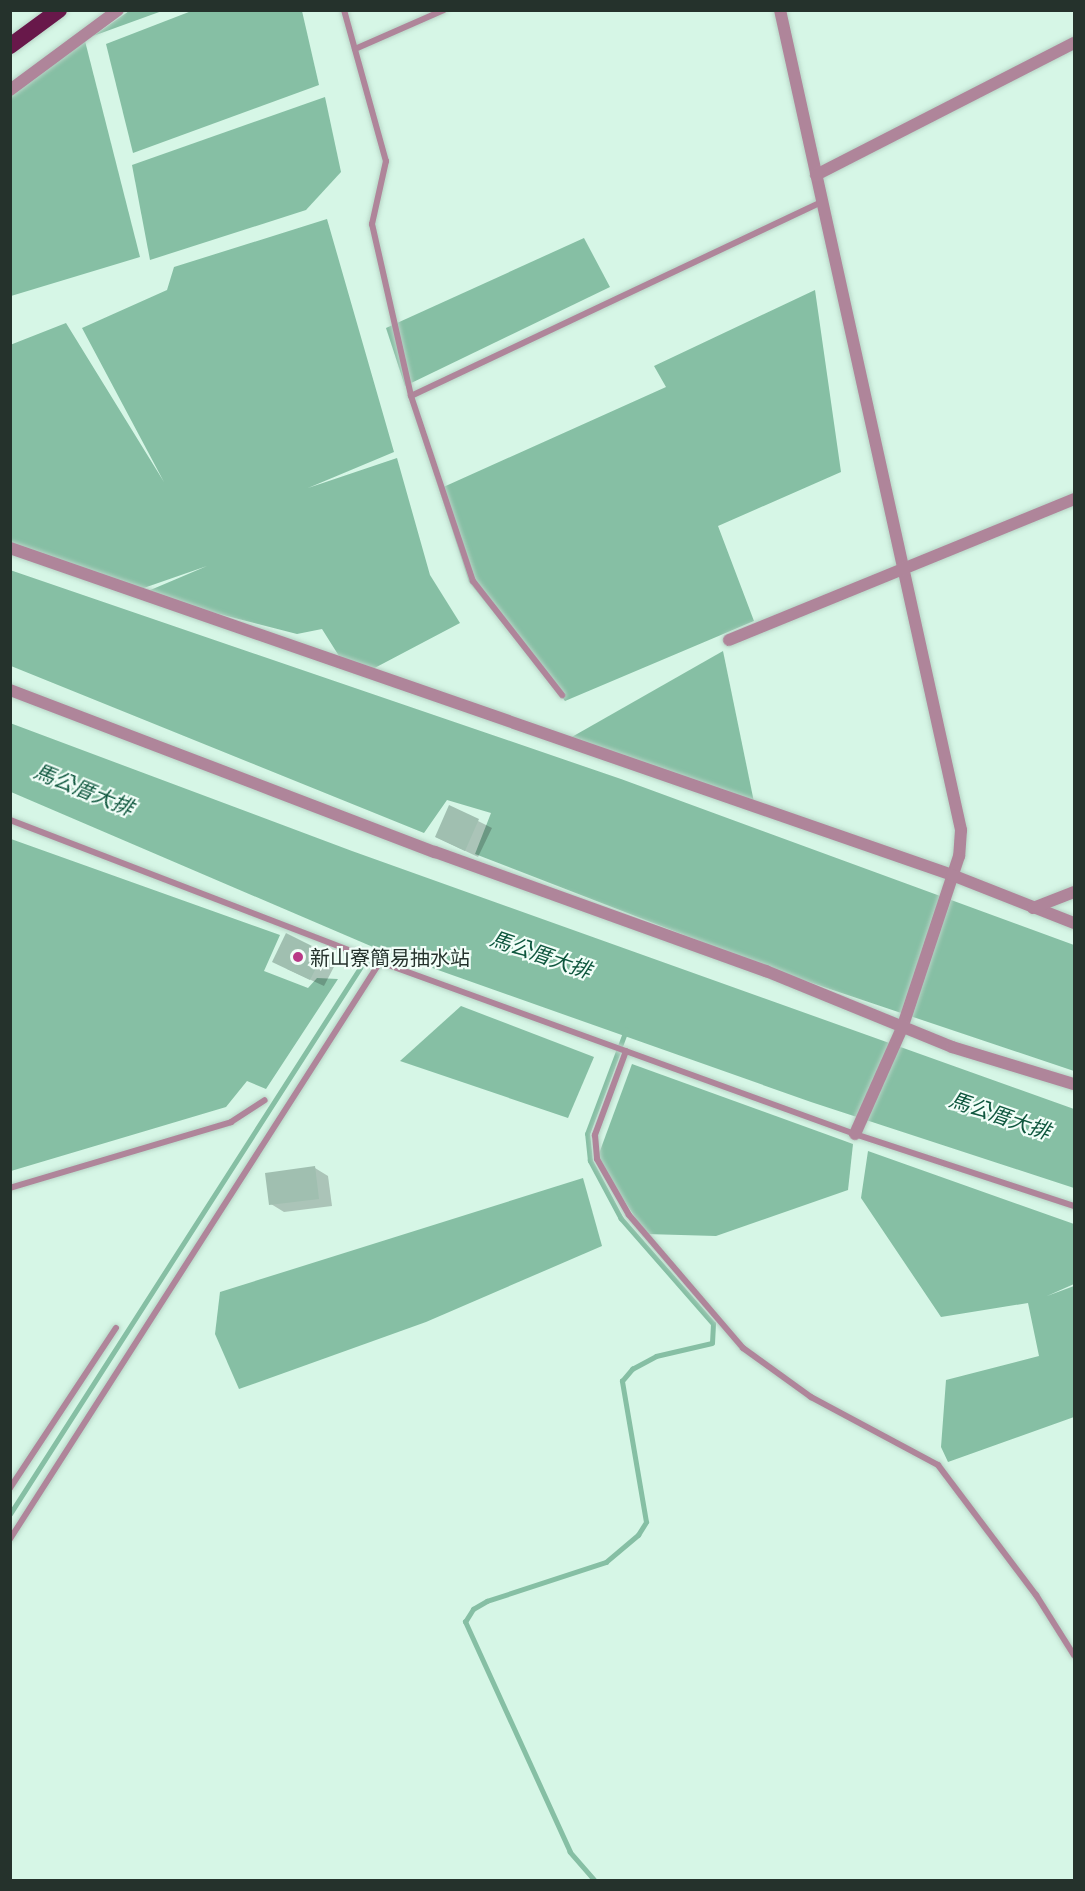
<!DOCTYPE html>
<html>
<head>
<meta charset="utf-8">
<style>
  body { margin:0 }
  #map { position:relative; width:1085px; height:1891px; overflow:hidden; background:#d6f6e6; font-family:Lato,"Noto Sans TC",sans-serif }
  div>[style] { position:absolute }
  .water>* { inset:0; background:#86bfa4 }
  .shadow>* { inset:0; background:#0003 }
  .stream>* { height:4.5px; margin:-2.25px; padding:0 2.25px; transform-origin:2.25px; border-radius:2.25px; background:#86bfa4 }
  .building>* { inset:0; background:#a0bfb0 }
  .roads { filter:drop-shadow(0 0 2px #b6d3c5) drop-shadow(0 0 2px #b6d3c5) }
  .service>* { height:6px; margin:-3px; padding:0 3px; transform-origin:3px; border-radius:3px; background:#af859a }
  .minor>* { height:12px; margin:-6px; padding:0 6px; transform-origin:6px; border-radius:6px; background:#af859a }
  .trunk>* { height:16px; margin:-8px; padding:0 8px; transform-origin:8px; border-radius:8px; background:#68184a }
  .dots>* { width:16px; height:16px; translate:-50% -50%; box-sizing:border-box; border:3px solid #f1fef8; border-radius:50% }
  span { translate:-50% -50%; white-space:nowrap; text-align:center; line-height:1.15; -webkit-text-stroke:4.5px #f1fef8; paint-order:stroke }
  .poi-label { font-size:20px; color:#25322c }
  .left { translate:0 -50%; text-align:left }
  .water-label { font-size:21px; color:#0f573e; font-style:italic }
  .frame { position:absolute; inset:0; border:12px solid #25322c; pointer-events:none }
</style>
</head>
<body>
<div id="map">
  <div class="water">
    <i style="clip-path:polygon(194px 10px,302px 11px,319px 85px,133px 153px,106px 44px)"></i>
    <i style="clip-path:polygon(129px 11px,162px 11px,93px 36px)"></i>
    <i style="clip-path:polygon(85px 41px,140px 257px,11px 296px,10px 96px)"></i>
    <i style="clip-path:polygon(325px 97px,341px 172px,306px 210px,150px 260px,132px 165px)"></i>
    <i style="clip-path:polygon(327px 219px,394px 452px,308px 488px,397px 458px,430px 575px,460px 623px,367px 672px,344px 664px,322px 629px,297px 634px,141px 594px,207px 566px,138px 590px,11px 544px,10px 345px,66px 323px,164px 482px,82px 328px,167px 290px,174px 267px)"></i>
    <i style="clip-path:polygon(584px 238px,610px 287px,405px 386px,386px 328px)"></i>
    <i style="clip-path:polygon(815px 290px,841px 472px,718px 526px,754px 621px,565px 701px,469px 582px,439px 489px,666px 387px,654px 366px)"></i>
    <i style="clip-path:polygon(10px 570px,621px 779px,1074px 945px,1074px 1071px,782px 973px,475px 854px,491px 813px,447px 800px,424px 833px,11px 666px)"></i>
    <i style="clip-path:polygon(723px 651px,755px 807px,563px 742px)"></i>
    <i style="clip-path:polygon(10px 723px,352px 851px,1074px 1109px,1074px 1188px,811px 1102px,373px 947px,11px 792px)"></i>
    <i style="clip-path:polygon(11px 839px,280px 935px,264px 971px,308px 988px,317px 978px,338px 979px,266px 1089px,247px 1081px,226px 1107px,11px 1171px)"></i>
    <i style="clip-path:polygon(461px 1006px,594px 1057px,568px 1118px,400px 1061px)"></i>
    <i style="clip-path:polygon(632px 1064px,853px 1144px,848px 1190px,716px 1236px,646px 1234px,597px 1159px)"></i>
    <i style="clip-path:polygon(868px 1151px,1074px 1224px,1074px 1284px,1047px 1296px,1074px 1286px,1074px 1417px,948px 1462px,941px 1447px,946px 1380px,1039px 1356px,1028px 1303px,941px 1317px,861px 1198px)"></i>
    <i style="clip-path:polygon(583px 1178px,602px 1246px,426px 1322px,239px 1389px,215px 1334px,220px 1292px)"></i>
  </div>
  <div class="shadow">
    <i style="clip-path:polygon(450px 807px,492px 828px,478px 857px,436px 837px)"></i>
    <i style="clip-path:polygon(287px 935px,337px 961px,324px 986px,287px 969px)"></i>
    <i style="clip-path:polygon(315px 1168px,328px 1176px,332px 1206px,284px 1212px,271px 1204px)"></i>
  </div>
  <div class="stream">
    <i style="left:10px;top:1514px;width:649px;rotate:-57.34deg"></i>
    <i style="left:594px;top:1880px;width:37px;rotate:-131deg"></i>
    <i style="left:570px;top:1852px;width:253px;rotate:-114.5deg"></i>
    <i style="left:465px;top:1622px;width:15px;rotate:-58deg"></i>
    <i style="left:473px;top:1609px;width:16px;rotate:-30deg"></i>
    <i style="left:487px;top:1601px;width:125px;rotate:-18.1deg"></i>
    <i style="left:606px;top:1562px;width:42px;rotate:-40.2deg"></i>
    <i style="left:638px;top:1535px;width:15px;rotate:-58deg"></i>
    <i style="left:646px;top:1522px;width:143px;rotate:-99.7deg"></i>
    <i style="left:622px;top:1381px;width:16px;rotate:-50deg"></i>
    <i style="left:632px;top:1369px;width:27px;rotate:-28deg"></i>
    <i style="left:656px;top:1356px;width:57px;rotate:-13.1deg"></i>
    <i style="left:712px;top:1343px;width:19px;rotate:-87deg"></i>
    <i style="left:713px;top:1324px;width:140px;rotate:-131.2deg"></i>
    <i style="left:621px;top:1219px;width:66px;rotate:-118.1deg"></i>
    <i style="left:590px;top:1161px;width:27px;rotate:-96deg"></i>
    <i style="left:587px;top:1134px;width:111px;rotate:-69.4deg"></i>
  </div>
  <div class="building">
    <i style="clip-path:polygon(449px 805px,479px 819px,465px 851px,435px 837px)"></i>
    <i style="clip-path:polygon(286px 933px,324px 952px,310px 980px,272px 962px)"></i>
    <i style="clip-path:polygon(315px 1166px,319px 1199px,269px 1205px,265px 1173px)"></i>
  </div>
  <div class="roads">
    <div class="service">
      <i style="left:344px;top:10px;width:157px;rotate:74.5deg"></i>
      <i style="left:386px;top:161px;width:65px;rotate:102.5deg"></i>
      <i style="left:372px;top:224px;width:176px;rotate:77.2deg"></i>
      <i style="left:411px;top:396px;width:195px;rotate:71.5deg"></i>
      <i style="left:473px;top:581px;width:145px;rotate:52deg"></i>
      <i style="left:355px;top:49px;width:97px;rotate:-23.7deg"></i>
      <i style="left:411px;top:396px;width:454px;rotate:-25.3deg"></i>
      <i style="left:10px;top:820px;width:396px;rotate:21deg"></i>
      <i style="left:380px;top:962px;width:505px;rotate:19.91deg"></i>
      <i style="left:855px;top:1134px;width:231px;rotate:18.2deg"></i>
      <i style="left:626px;top:1051px;width:90px;rotate:110.3deg"></i>
      <i style="left:595px;top:1135px;width:24px;rotate:85deg"></i>
      <i style="left:597px;top:1159px;width:64px;rotate:60.3deg"></i>
      <i style="left:629px;top:1215px;width:175px;rotate:49.4deg"></i>
      <i style="left:743px;top:1348px;width:84px;rotate:35.8deg"></i>
      <i style="left:811px;top:1397px;width:144px;rotate:28.2deg"></i>
      <i style="left:938px;top:1465px;width:163px;rotate:53deg"></i>
      <i style="left:1036px;top:1595px;width:71px;rotate:57.7deg"></i>
      <i style="left:10px;top:1188px;width:231px;rotate:-16.6deg"></i>
      <i style="left:231px;top:1122px;width:40px;rotate:-32.9deg"></i>
      <i style="left:10px;top:1488px;width:192px;rotate:-56.5deg"></i>
      <i style="left:10px;top:1539px;width:685px;rotate:-57.33deg"></i>
    </div>
    <div class="minor">
      <i style="left:780px;top:10px;width:840px;rotate:77.55deg"></i>
      <i style="left:961px;top:830px;width:26px;rotate:94deg"></i>
      <i style="left:959px;top:856px;width:181px;rotate:108.3deg"></i>
      <i style="left:902px;top:1028px;width:116px;rotate:113.9deg"></i>
      <i style="left:10px;top:90px;width:134px;rotate:-36.5deg"></i>
      <i style="left:816px;top:175px;width:290px;rotate:-27.1deg"></i>
      <i style="left:10px;top:548px;width:997px;rotate:19.14deg"></i>
      <i style="left:952px;top:875px;width:131px;rotate:21.5deg"></i>
      <i style="left:729px;top:640px;width:373px;rotate:-22.2deg"></i>
      <i style="left:10px;top:690px;width:455px;rotate:20.9deg"></i>
      <i style="left:435px;top:852px;width:352px;rotate:19.8deg"></i>
      <i style="left:766px;top:971px;width:201px;rotate:22.2deg"></i>
      <i style="left:952px;top:1047px;width:127px;rotate:16.9deg"></i>
      <i style="left:1033px;top:908px;width:44px;rotate:-21.3deg"></i>
    </div>
    <div class="trunk">
      <i style="left:10px;top:46px;width:61px;rotate:-36.3deg"></i>
    </div>
  </div>
  <div class="dots">
    <i style="left:298px;top:957px;background:#b93a87"></i>
  </div>
  <div class="poi-label">
    <span class="left" style="left:310px;top:957px">新山寮簡易抽水站</span>
  </div>
  <div class="water-label">
    <span style="left:84px;top:789px;rotate:22deg">馬公厝大排</span>
    <span style="left:541px;top:954px;rotate:19deg">馬公厝大排</span>
    <span style="left:1000px;top:1115px;rotate:19deg">馬公厝大排</span>
  </div>
  <div class="frame"></div>
</div>
</body>
</html>
